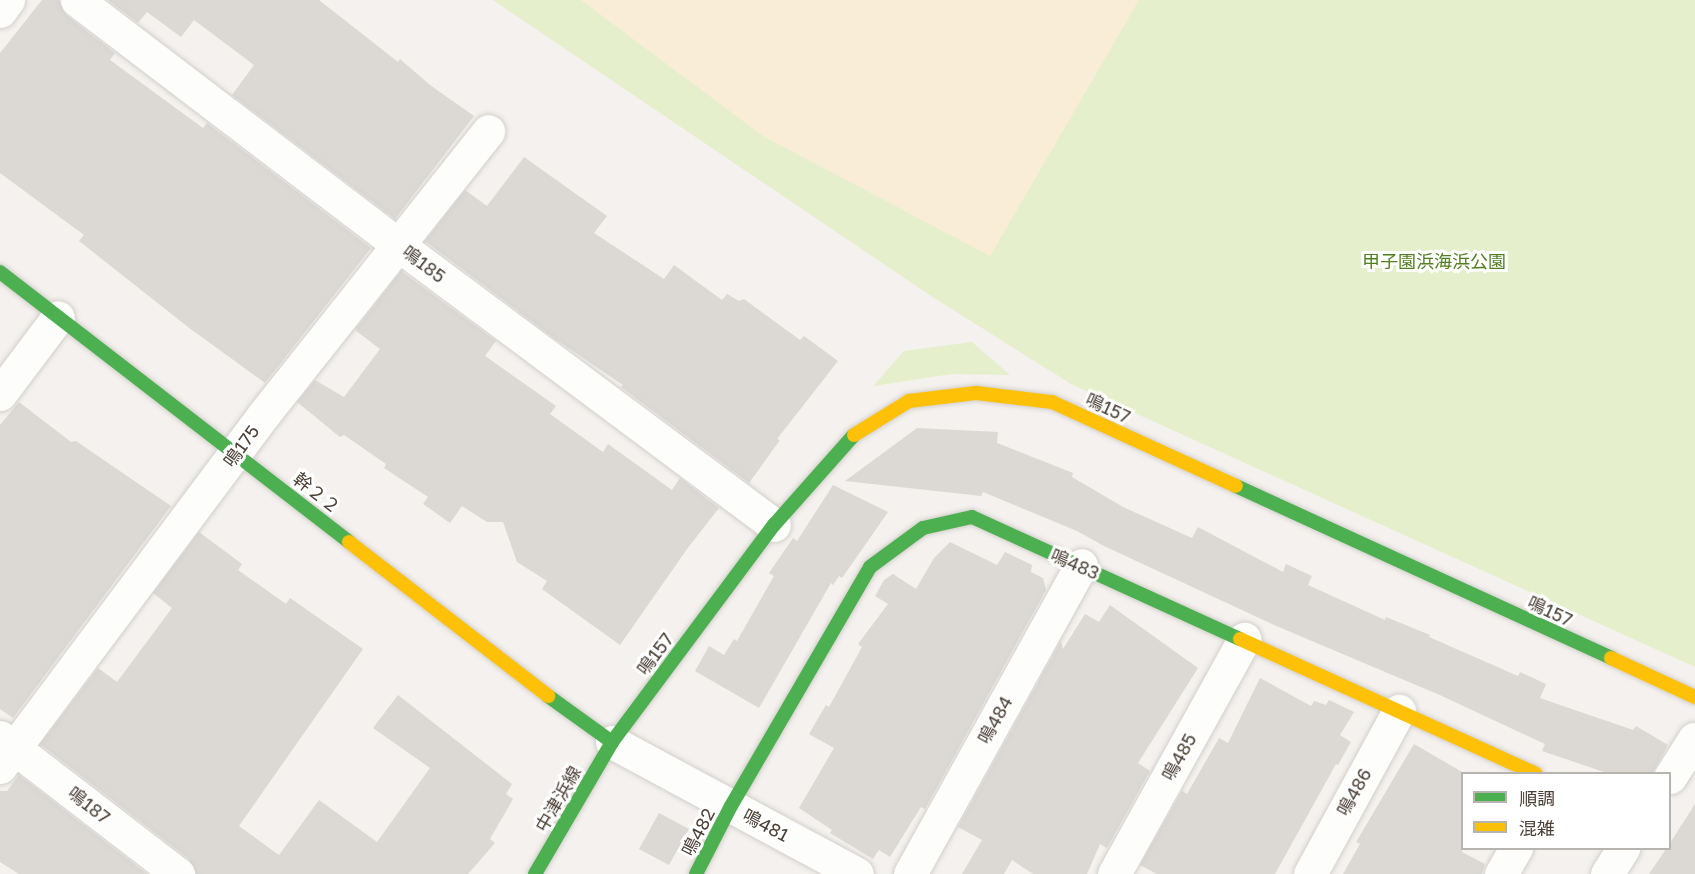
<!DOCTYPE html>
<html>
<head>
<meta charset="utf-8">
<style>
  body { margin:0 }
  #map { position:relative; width:1695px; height:874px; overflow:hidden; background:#f4f1ee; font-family:"Golos Text","Noto Sans JP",sans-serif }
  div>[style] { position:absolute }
  .green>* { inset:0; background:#e6efcc }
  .sand>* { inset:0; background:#f9edd7 }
  .building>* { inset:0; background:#dcd8d4 }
  .roads { filter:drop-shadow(0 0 2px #d2cfcb) drop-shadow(0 0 2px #d2cfcb) }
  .street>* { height:33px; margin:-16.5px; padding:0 16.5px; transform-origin:16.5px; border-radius:16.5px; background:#fdfdfc }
  .fast>* { height:14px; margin:-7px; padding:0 7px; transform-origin:7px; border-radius:7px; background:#4caf50 }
  .slow>* { height:14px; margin:-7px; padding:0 7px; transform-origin:7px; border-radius:7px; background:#ffc107 }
  span { translate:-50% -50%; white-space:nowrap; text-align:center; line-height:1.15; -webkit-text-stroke:6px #fff; paint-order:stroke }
  .park-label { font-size:18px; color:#527f22 }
  .street-label { font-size:18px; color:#4c4137 }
  .legend { position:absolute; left:1461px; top:772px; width:210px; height:78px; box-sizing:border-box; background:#fff; border:2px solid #b7b3af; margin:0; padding:8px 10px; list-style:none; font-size:18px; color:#4c4137 }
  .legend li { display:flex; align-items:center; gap:12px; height:30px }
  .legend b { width:30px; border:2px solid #b7b3af }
</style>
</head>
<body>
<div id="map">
  <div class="green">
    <i style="clip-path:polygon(493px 0,1695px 0,1695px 667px,1071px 384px,931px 296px)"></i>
    <i style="clip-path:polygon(972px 342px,1010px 375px,952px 374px,873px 386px,904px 351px)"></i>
  </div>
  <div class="sand">
    <i style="clip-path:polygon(581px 0,1139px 0,990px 256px,763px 136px)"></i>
  </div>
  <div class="building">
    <i style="clip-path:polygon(42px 0,59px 0,66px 15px,115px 53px,110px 60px,203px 128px,207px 123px,371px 248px,265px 383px,188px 327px,79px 241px,84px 235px,0 173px,0 53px)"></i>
    <i style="clip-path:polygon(108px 0,319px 0,398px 62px,400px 59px,430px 85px,474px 116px,395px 219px,232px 95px,254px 65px,194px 20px,181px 37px,147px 12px,138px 23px)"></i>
    <i style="clip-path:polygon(524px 157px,607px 216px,594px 233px,664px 279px,674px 265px,722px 300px,727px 294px,739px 301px,744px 299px,800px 340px,804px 336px,838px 361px,777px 439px,780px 440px,749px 483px,621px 387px,623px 385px,555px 339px,425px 241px,465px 190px,487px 206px)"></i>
    <i style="clip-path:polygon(401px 271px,496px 341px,485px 356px,556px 406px,550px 414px,603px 452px,608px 444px,672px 490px,680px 478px,719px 508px,687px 549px,620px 645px,542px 589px,547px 581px,517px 562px,503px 522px,487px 522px,462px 506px,450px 523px,423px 504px,428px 497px,384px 468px,386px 464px,344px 435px,340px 437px,297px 402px,315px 380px,344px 397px,380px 349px,355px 330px)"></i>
    <i style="clip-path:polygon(19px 402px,71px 442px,76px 441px,171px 506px,13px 718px,0 709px,0 425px)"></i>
    <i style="clip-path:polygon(917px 428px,998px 432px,997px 443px,1073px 473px,1072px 477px,1123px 507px,1192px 538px,1198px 527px,1283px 572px,1286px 564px,1312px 576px,1308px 585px,1385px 620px,1386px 617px,1430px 635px,1429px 637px,1518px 676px,1520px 672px,1546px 684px,1540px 698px,1633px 730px,1636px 726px,1668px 745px,1652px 774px,1610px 774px,1542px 751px,1545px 744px,1442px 696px,1274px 625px,1104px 546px,1077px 531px,983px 492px,981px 496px,845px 481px)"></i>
    <i style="clip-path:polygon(833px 485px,888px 512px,842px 578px,839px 576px,833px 585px,831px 583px,759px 708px,695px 671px,709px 646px,724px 655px,734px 639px,737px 641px,774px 576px,769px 573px,793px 538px,797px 541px)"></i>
    <i style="clip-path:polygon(199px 532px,242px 564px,238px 570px,286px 604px,290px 598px,363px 649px,239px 826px,279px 855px,319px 800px,377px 842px,430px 768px,373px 728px,398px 695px,512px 784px,506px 794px,513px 799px,490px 839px,495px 843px,468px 874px,196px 874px,189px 859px,40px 744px,98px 668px,117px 682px,172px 608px,153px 593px)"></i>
    <i style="clip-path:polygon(950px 542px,997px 565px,1005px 552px,1032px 565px,1031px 572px,1043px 578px,1046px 590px,925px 809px,921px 807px,890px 857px,879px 850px,873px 859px,830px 833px,832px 830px,799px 808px,834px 748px,809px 734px,826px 705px,829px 707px,862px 647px,858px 644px,888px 604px,875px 596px,884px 580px,893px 574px,916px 589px,934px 558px)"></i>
    <i style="clip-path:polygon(1110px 605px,1198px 668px,1138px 763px,1150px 771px,1107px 848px,1100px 844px,1087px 874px,1033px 874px,1012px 860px,1004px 874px,962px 874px,982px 840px,958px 827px,1061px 641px,1063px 649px,1085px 614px,1099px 622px)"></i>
    <i style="clip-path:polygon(1260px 678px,1311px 706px,1314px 701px,1326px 705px,1329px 700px,1354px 712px,1340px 735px,1351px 742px,1338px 765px,1336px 764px,1275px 874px,1157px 874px,1140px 865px,1182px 791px,1187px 794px,1219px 738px,1228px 743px)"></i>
    <i style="clip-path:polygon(1414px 744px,1462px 772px,1462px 852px,1485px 864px,1482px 874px,1343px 874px,1360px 844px,1356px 842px)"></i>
    <i style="clip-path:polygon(19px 775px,147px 874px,19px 874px,0 862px,0 791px,7px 791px)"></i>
    <i style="clip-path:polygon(1695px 804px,1695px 874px,1649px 874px,1666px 849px,1670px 849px,1670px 843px)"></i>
    <i style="clip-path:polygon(659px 813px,689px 829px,669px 865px,639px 849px)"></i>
  </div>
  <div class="roads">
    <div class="street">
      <i style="left:77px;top:0;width:402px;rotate:37.3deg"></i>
      <i style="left:397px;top:244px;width:470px;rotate:36.7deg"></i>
      <i style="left:0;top:11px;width:14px;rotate:-54deg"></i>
      <i style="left:0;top:394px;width:96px;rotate:-53deg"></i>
      <i style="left:0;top:737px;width:225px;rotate:37.6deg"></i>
      <i style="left:612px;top:742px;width:278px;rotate:28.3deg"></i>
      <i style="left:0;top:767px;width:441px;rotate:-53.2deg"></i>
      <i style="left:264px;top:414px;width:361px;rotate:-51.6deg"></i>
      <i style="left:1670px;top:777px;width:45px;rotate:-57.7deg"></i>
      <i style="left:910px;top:874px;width:353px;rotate:-61deg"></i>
      <i style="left:1114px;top:874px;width:269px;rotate:-61deg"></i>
      <i style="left:1310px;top:874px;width:186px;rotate:-61.4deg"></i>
      <i style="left:1501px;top:874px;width:30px;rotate:-60deg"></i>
      <i style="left:1607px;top:874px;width:31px;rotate:-58deg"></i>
    </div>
    <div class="fast">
      <i style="left:0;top:272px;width:441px;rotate:37.7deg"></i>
      <i style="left:1236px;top:486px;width:413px;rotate:24.6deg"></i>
      <i style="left:548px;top:696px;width:79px;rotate:35.7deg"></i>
      <i style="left:535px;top:874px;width:153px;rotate:-59.7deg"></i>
      <i style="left:612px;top:742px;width:271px;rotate:-53.3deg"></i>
      <i style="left:774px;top:525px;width:120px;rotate:-48.4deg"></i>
      <i style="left:696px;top:874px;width:76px;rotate:-62.8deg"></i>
      <i style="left:731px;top:806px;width:276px;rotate:-59.8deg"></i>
      <i style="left:870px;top:567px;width:66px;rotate:-36.3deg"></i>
      <i style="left:923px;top:528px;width:50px;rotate:-12.7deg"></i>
      <i style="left:972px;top:517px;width:294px;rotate:24.5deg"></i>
    </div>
    <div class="slow">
      <i style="left:854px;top:435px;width:65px;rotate:-31.7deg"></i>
      <i style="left:909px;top:401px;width:67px;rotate:-6.8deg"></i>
      <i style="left:976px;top:393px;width:77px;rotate:6.8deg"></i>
      <i style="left:1052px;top:402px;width:202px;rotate:24.5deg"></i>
      <i style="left:349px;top:542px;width:252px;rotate:37.7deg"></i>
      <i style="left:1240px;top:639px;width:325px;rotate:24.5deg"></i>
      <i style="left:1611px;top:658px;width:93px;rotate:24.9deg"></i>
    </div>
  </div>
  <div class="park-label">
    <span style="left:1434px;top:261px">甲子園浜海浜公園</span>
  </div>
  <div class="street-label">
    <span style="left:424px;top:264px;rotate:37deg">鳴185</span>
    <span style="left:1108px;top:408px;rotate:25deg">鳴157</span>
    <span style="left:241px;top:446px;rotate:-54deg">鳴175</span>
    <span style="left:317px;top:493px;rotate:38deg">幹２２</span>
    <span style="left:1075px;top:564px;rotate:23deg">鳴483</span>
    <span style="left:1550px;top:611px;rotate:25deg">鳴157</span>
    <span style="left:655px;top:654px;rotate:-53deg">鳴157</span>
    <span style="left:995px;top:720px;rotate:-61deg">鳴484</span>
    <span style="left:1179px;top:757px;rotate:-61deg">鳴485</span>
    <span style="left:1354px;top:792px;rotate:-61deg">鳴486</span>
    <span style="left:558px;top:799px;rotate:-60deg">中津浜線</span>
    <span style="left:89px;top:805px;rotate:38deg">鳴187</span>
    <span style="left:766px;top:825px;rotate:28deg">鳴481</span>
    <span style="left:698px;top:832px;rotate:-63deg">鳴482</span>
  </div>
  <ul class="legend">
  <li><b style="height:8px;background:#4caf50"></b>順調</li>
  <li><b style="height:8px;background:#ffc107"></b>混雑</li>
  </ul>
</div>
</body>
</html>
